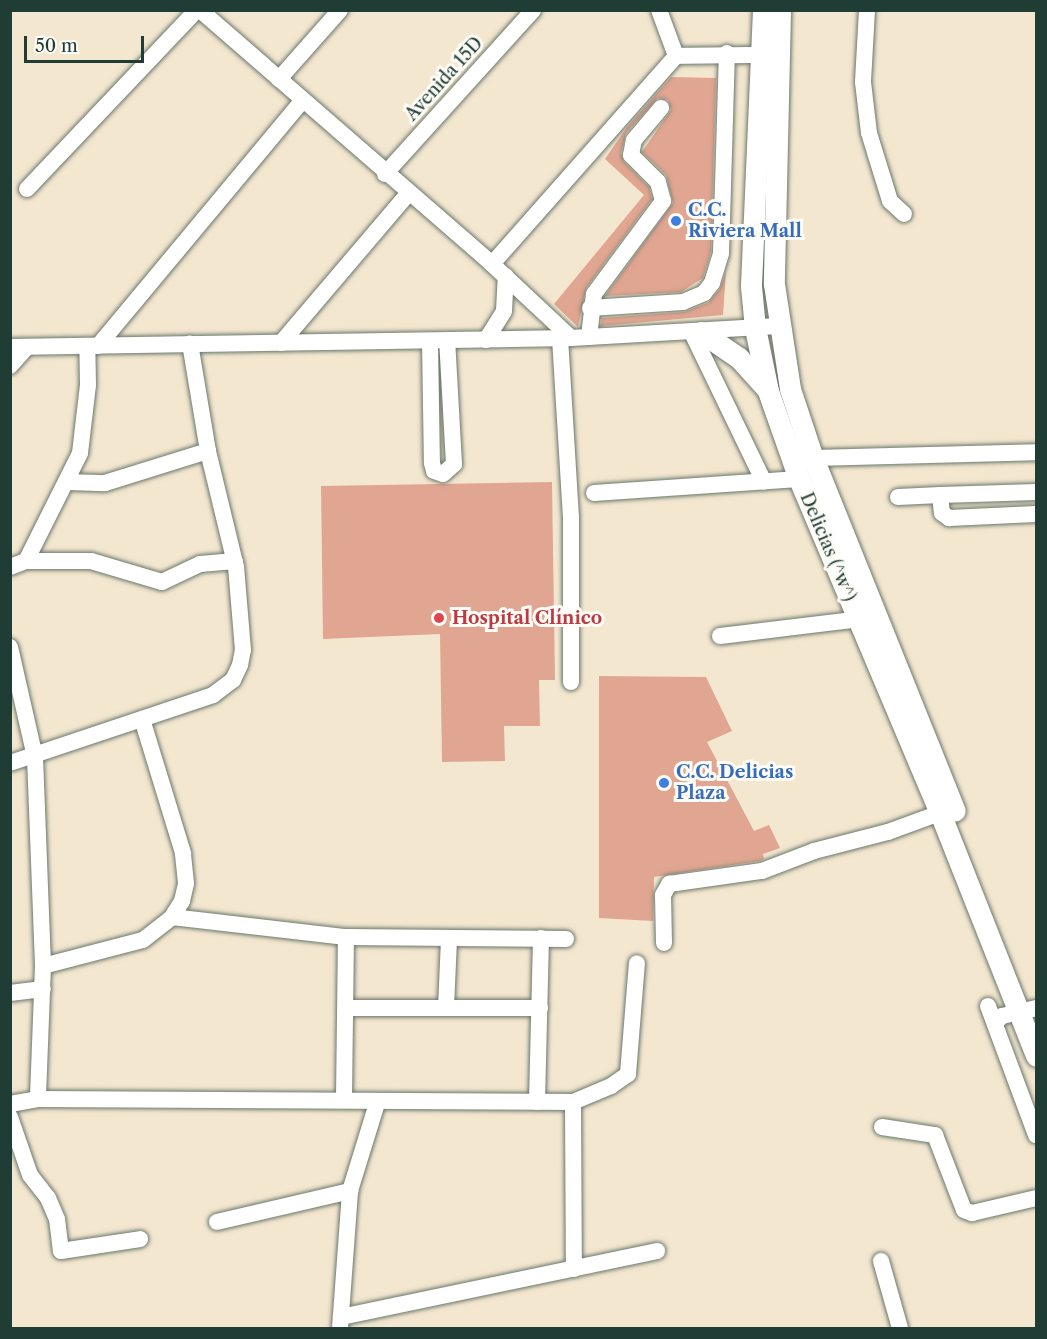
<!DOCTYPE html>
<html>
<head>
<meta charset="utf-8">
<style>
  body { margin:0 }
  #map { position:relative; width:1047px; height:1339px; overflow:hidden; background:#f4e7d0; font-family:"Libre Caslon Text",serif }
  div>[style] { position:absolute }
  .building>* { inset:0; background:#e1a691 }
  .roads { filter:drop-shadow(0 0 2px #6a786b) drop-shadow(0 0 2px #6a786b) }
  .minor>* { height:16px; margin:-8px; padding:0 8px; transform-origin:8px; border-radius:8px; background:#fff }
  .major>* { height:21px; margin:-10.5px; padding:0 10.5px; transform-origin:10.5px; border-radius:10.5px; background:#fff }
  .dots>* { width:16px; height:16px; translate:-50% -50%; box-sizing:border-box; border:3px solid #fdfcf7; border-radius:50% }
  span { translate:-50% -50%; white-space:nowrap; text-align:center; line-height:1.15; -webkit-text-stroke:6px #fdfcf7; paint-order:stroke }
  .street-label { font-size:18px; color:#1f3d34 }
  .shop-label { font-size:18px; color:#366cbe; font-weight:700 }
  .left { translate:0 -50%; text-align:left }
  .health-label { font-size:18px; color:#be3a42; font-weight:700 }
  .frame { position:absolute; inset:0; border:12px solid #1f3d34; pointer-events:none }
  .scale { position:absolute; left:24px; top:36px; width:120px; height:27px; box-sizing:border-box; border:3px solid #1f3d34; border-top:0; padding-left:8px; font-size:18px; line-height:21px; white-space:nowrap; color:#1f3d34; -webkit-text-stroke:4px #fdfcf7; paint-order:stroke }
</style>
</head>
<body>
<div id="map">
  <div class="building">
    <i style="clip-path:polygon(671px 77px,716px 78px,711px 251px,703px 278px,681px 292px,605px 296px,673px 203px,666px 175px,642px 152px,671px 110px,668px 100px,658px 98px,626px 133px,621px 153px,624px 162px,649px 187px,652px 199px,586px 288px,578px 327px,554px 304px,644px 195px,605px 159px,627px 127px)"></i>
    <i style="clip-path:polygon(726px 272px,723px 315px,601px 326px,602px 318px,684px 312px,708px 303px,720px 289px)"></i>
    <i style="clip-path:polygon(552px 482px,555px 680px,539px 680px,540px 726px,504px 726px,505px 761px,442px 762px,440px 634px,323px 639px,321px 486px)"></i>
    <i style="clip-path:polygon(599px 676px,706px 677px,732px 731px,707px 742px,754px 831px,769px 825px,780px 848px,763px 854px,764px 859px,759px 861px,654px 877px,653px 921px,599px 918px)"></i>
  </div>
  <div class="roads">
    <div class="minor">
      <i style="left:200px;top:10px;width:387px;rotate:41deg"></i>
      <i style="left:492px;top:264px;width:108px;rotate:43.1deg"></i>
      <i style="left:659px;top:10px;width:49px;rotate:69.7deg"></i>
      <i style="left:867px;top:10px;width:72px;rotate:93.2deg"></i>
      <i style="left:863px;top:82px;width:51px;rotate:83.3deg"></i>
      <i style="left:869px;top:133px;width:71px;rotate:72.8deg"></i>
      <i style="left:890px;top:201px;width:19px;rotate:43deg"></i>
      <i style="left:279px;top:79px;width:92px;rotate:-48.5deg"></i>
      <i style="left:385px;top:174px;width:221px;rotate:-47.9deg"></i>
      <i style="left:27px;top:189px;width:247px;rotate:-46.5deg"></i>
      <i style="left:492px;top:264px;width:278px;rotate:-48.5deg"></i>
      <i style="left:676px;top:56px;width:86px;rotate:-0.7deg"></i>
      <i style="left:590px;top:308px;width:93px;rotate:-3.7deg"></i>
      <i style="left:683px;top:302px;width:23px;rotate:-23deg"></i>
      <i style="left:704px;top:293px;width:13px;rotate:-51deg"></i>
      <i style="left:712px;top:283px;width:31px;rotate:-73deg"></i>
      <i style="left:721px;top:253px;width:200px;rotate:-88.3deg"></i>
      <i style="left:692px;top:333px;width:165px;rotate:64.2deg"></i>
      <i style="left:589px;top:337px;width:43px;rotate:-83.4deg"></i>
      <i style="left:594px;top:294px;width:116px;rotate:-53.4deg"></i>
      <i style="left:663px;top:201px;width:20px;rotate:-105deg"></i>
      <i style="left:658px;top:182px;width:38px;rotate:-135deg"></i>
      <i style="left:631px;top:155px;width:15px;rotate:-79deg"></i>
      <i style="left:634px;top:140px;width:42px;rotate:-49.8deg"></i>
      <i style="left:560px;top:338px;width:179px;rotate:86.5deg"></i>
      <i style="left:571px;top:517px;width:165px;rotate:90deg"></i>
      <i style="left:486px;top:340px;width:34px;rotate:-58deg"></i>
      <i style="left:504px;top:311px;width:35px;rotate:-87deg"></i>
      <i style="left:430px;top:341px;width:122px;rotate:89.1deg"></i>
      <i style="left:432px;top:463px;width:8px;rotate:76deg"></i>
      <i style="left:434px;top:471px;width:9px;rotate:18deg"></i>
      <i style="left:443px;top:474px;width:15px;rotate:-42deg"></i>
      <i style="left:454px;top:464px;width:124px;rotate:-93.2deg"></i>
      <i style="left:281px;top:343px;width:196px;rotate:-49.6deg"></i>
      <i style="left:98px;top:346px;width:319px;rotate:-50.2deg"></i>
      <i style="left:10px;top:347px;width:561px;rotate:-0.92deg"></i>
      <i style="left:571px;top:338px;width:207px;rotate:-3.3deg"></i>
      <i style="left:10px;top:366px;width:25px;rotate:-48deg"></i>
      <i style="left:813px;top:458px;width:223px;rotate:-1.5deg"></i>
      <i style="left:68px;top:482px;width:37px;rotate:2deg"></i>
      <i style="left:105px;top:483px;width:108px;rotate:-17.3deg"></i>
      <i style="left:1036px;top:492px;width:96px;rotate:178.2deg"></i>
      <i style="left:940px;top:495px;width:18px;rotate:84deg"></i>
      <i style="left:942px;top:513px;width:9px;rotate:36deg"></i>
      <i style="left:949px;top:518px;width:87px;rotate:-2.6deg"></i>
      <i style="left:594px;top:493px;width:205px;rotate:-3.9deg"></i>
      <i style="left:898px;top:497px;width:42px;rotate:-2.7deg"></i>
      <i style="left:26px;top:561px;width:121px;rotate:-63.4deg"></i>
      <i style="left:80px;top:453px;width:68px;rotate:-83.3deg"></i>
      <i style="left:88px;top:385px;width:39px;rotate:-91deg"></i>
      <i style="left:10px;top:567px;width:17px;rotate:-21deg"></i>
      <i style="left:26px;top:561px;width:65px"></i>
      <i style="left:91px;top:561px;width:74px;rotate:16.5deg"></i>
      <i style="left:162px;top:582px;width:42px;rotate:-25.3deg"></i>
      <i style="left:200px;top:564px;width:35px;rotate:-5deg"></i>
      <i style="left:720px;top:636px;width:141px;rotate:-6.9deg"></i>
      <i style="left:10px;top:647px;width:113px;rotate:77.2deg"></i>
      <i style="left:35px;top:757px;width:209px;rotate:87.8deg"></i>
      <i style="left:43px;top:966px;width:133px;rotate:92.2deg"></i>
      <i style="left:10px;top:763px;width:214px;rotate:-18.5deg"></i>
      <i style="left:213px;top:695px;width:25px;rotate:-37deg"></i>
      <i style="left:233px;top:680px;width:17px;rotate:-65deg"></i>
      <i style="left:240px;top:665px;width:15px;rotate:-79deg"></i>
      <i style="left:243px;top:650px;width:83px;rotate:-94.8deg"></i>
      <i style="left:236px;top:567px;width:119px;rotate:-103.6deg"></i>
      <i style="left:208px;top:451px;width:109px;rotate:-99.5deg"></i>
      <i style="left:172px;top:917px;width:175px;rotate:6.6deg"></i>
      <i style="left:346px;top:937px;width:220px;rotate:0.5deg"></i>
      <i style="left:664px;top:943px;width:48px;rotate:-91.2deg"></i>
      <i style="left:663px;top:895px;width:13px;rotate:-61deg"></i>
      <i style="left:669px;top:884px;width:94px;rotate:-8deg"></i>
      <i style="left:762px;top:871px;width:56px;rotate:-21deg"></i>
      <i style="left:814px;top:851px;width:76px;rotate:-14.4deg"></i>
      <i style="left:888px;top:832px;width:55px;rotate:-20.1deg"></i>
      <i style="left:43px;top:966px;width:103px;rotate:-14.6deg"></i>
      <i style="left:143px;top:940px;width:37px;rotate:-38deg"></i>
      <i style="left:172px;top:917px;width:19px;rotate:-58deg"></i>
      <i style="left:182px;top:901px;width:18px;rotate:-77deg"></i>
      <i style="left:186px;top:883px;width:30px;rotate:-96deg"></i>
      <i style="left:183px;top:853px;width:140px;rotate:-107deg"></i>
      <i style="left:10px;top:993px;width:33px;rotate:-7deg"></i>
      <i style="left:988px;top:1006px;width:138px;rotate:69.6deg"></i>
      <i style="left:346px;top:1008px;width:194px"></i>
      <i style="left:446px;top:1008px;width:70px;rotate:-87.5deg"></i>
      <i style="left:995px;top:1023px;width:10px;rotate:-45deg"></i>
      <i style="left:1002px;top:1016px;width:35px;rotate:-13deg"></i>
      <i style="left:344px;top:1098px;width:161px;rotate:-89.3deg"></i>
      <i style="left:537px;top:1102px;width:164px;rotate:-88.6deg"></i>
      <i style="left:573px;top:1102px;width:167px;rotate:89.7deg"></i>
      <i style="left:10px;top:1104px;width:28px;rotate:-10deg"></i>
      <i style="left:38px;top:1099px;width:535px;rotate:0.32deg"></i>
      <i style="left:573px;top:1102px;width:41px;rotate:-22.8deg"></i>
      <i style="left:611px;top:1086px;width:21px;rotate:-35deg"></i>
      <i style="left:628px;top:1074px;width:111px;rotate:-85.4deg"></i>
      <i style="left:10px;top:1117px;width:61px;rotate:71deg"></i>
      <i style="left:30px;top:1175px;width:29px;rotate:52deg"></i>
      <i style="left:48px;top:1198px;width:23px;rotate:67deg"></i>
      <i style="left:57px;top:1219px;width:32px;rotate:83deg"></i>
      <i style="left:61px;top:1251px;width:80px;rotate:-8.6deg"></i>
      <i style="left:882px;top:1127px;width:54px;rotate:8.6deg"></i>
      <i style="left:935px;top:1135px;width:80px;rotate:68.9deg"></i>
      <i style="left:964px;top:1210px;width:9px;rotate:21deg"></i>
      <i style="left:972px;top:1213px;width:66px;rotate:-13.2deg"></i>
      <i style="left:217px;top:1222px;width:137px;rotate:-13.1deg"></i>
      <i style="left:881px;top:1261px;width:70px;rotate:74.2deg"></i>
      <i style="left:341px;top:1317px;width:323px;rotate:-11.8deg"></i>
      <i style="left:340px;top:1328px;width:137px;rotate:-85.8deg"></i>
      <i style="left:350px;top:1191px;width:92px;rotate:-72.9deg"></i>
    </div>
    <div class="major">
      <i style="left:763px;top:10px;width:276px;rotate:92.5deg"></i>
      <i style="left:751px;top:286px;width:42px;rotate:84.6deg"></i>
      <i style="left:755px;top:328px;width:64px;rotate:78.3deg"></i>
      <i style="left:768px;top:391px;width:93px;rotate:70.6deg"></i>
      <i style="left:799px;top:479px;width:363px;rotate:67.1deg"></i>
      <i style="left:940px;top:813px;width:261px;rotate:68.4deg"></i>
      <i style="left:780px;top:10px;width:274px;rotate:91.3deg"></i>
      <i style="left:774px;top:284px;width:106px;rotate:81.3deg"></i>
      <i style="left:790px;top:389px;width:73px;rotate:71.6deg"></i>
      <i style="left:813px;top:458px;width:380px;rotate:68.1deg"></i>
      <i style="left:701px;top:332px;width:46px;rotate:34.4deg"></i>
      <i style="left:739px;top:358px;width:40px;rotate:48deg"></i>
    </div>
  </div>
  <div class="dots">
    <i style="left:676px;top:221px;background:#3f7fe0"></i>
    <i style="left:439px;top:618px;background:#e0444e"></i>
    <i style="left:664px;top:783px;background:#3f7fe0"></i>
  </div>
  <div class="street-label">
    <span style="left:444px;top:79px;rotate:-48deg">Avenida 15D</span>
    <span style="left:828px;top:547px;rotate:67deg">Delicias (^w^)</span>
  </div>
  <div class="shop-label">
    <span class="left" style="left:688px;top:221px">C.C.<br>Riviera Mall</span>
    <span class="left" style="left:676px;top:783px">C.C. Delicias<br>Plaza</span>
  </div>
  <div class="health-label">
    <span class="left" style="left:452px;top:618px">Hospital Clínico</span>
  </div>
  <div class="frame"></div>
  <div class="scale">50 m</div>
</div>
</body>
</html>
